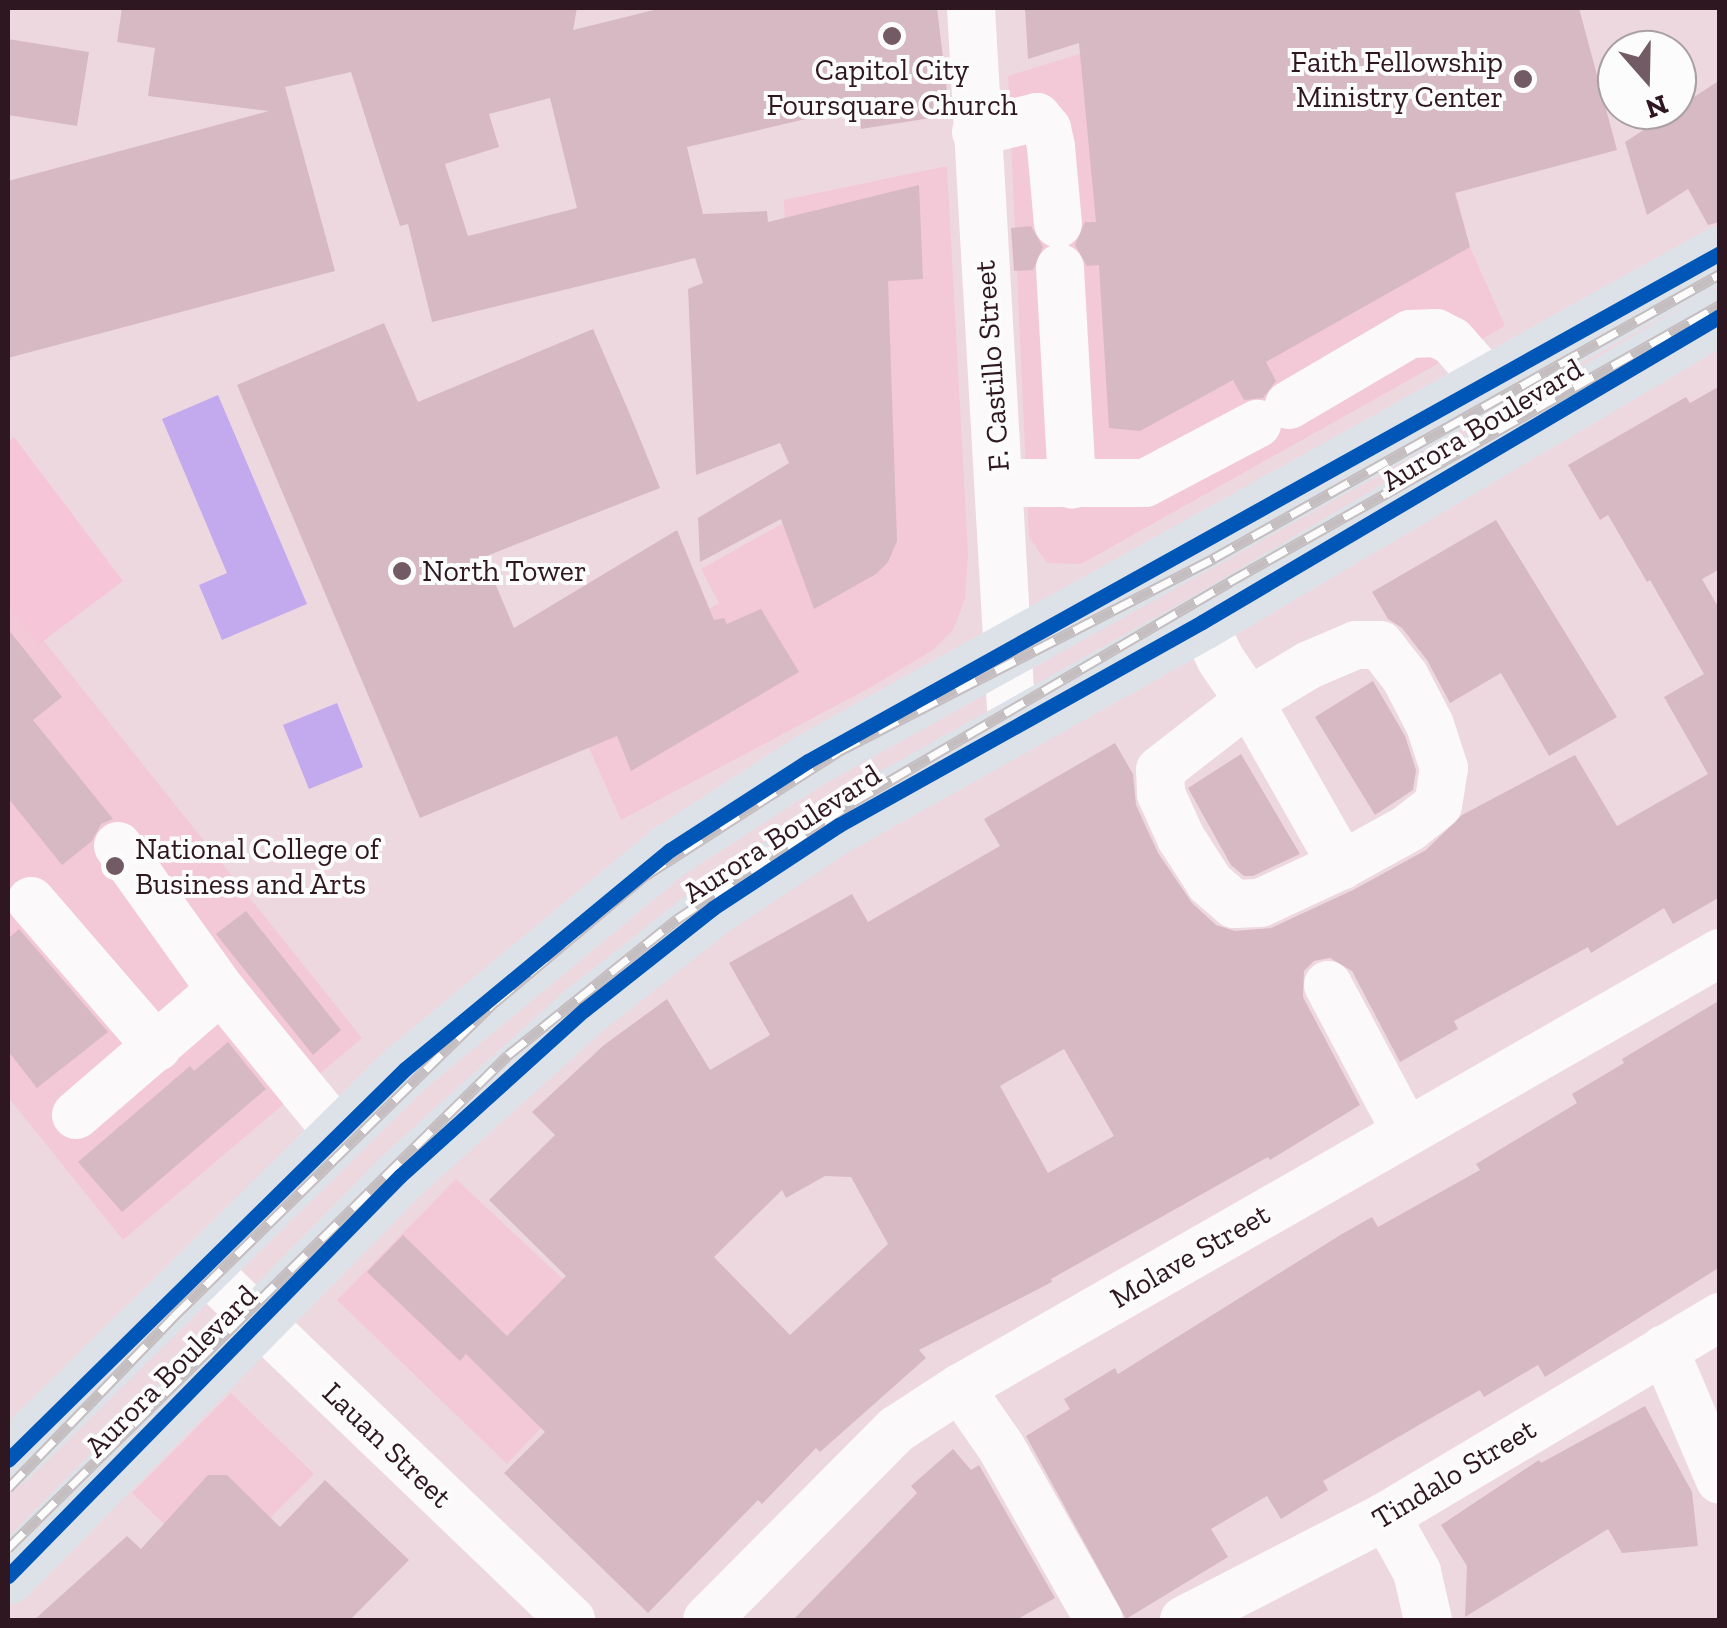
<!DOCTYPE html>
<html>
<head>
<meta charset="utf-8">
<style>
  body { margin:0 }
  #map { position:relative; width:1727px; height:1628px; overflow:hidden; background:#eed8e0; font-family:"Zilla Slab",serif }
  div>[style] { position:absolute }
  .built>* { inset:0; background:#f3c8d7 }
  .green>* { inset:0; background:#f6c5d7 }
  .water>* { inset:0; background:#c3a9ed }
  .building>* { inset:0; background:#d7b9c4 }
  .minor>* { height:48px; margin:-24px; padding:0 24px; transform-origin:24px; border-radius:24px; background:#fcf9fa }
  .major>* { height:55px; margin:-27.5px; padding:0 27.5px; transform-origin:27.5px; border-radius:27.5px; background:#dde2e8 }
  .rail>* { height:11px; margin-top:-5.5px; transform-origin:0; background:repeating-linear-gradient(90deg,#fcfcfc 0 22px,#c5bec1 0 44px); box-sizing:border-box; border-block:2px solid #c5bec1 }
  .cycleway>* { height:15px; margin:-7.5px; padding:0 7.5px; transform-origin:7.5px; border-radius:7.5px; background:#0057b8 }
  .dots>* { width:28px; height:28px; translate:-50% -50%; box-sizing:border-box; border:5px solid #fcfcfc; border-radius:50% }
  span { translate:-50% -50%; white-space:nowrap; text-align:center; line-height:1.15; -webkit-text-stroke:8px #fcfcfc; paint-order:stroke }
  .poi-label { font-size:30px; color:#2f1721 }
  .right { translate:-100% -50%; text-align:right }
  .left { translate:0 -50%; text-align:left }
  .street-label { font-size:30px; color:#2f1721 }
  .frame { position:absolute; inset:0; border:10px solid #2f1721; pointer-events:none }
  .north { position:absolute; left:1597px; top:30px; width:100px; height:100px; box-sizing:border-box; background:#fcfcfc; border:2px solid #aaa0a4; border-radius:50%; rotate:160deg; font-size:28px; font-weight:700; line-height:40px; text-align:center; color:#2f1721 }
  .north::after { content:''; display:block; margin:auto; width:35px; height:45px; background:#725b64; clip-path:polygon(50% 0,100% 100%,50% 72%,0 100%) }
</style>
</head>
<body>
<div id="map">
  <div class="built">
    <i style="clip-path:polygon(1227px 8px,1407px 8px,1470px 247px,1505px 326px,1081px 564px,1047px 563px,1029px 537px,1008px 76px)"></i>
    <i style="clip-path:polygon(947px 166px,968px 554px,965px 599px,953px 630px,933px 650px,873px 686px,621px 820px,564px 692px,719px 603px,701px 569px,796px 516px,784px 200px)"></i>
    <i style="clip-path:polygon(8px 596px,362px 1038px,123px 1240px,8px 1097px)"></i>
    <i style="clip-path:polygon(456px 1179px,626px 1338px,507px 1464px,337px 1300px)"></i>
    <i style="clip-path:polygon(231px 1393px,314px 1474px,215px 1574px,132px 1493px)"></i>
  </div>
  <div class="green">
    <i style="clip-path:polygon(14px 437px,123px 581px,38px 645px,8px 604px,8px 442px)"></i>
  </div>
  <div class="water">
    <i style="clip-path:polygon(218px 395px,307px 604px,222px 640px,199px 585px,227px 573px,162px 419px)"></i>
    <i style="clip-path:polygon(337px 703px,363px 767px,309px 789px,283px 725px)"></i>
  </div>
  <div class="building">
    <i style="clip-path:polygon(evenodd,122px 8px,577px 8px,573px 30px,662px 8px,937px 8px,950px 115px,861px 129px,857px 107px,687px 147px,703px 214px,767px 211px,768px 222px,919px 185px,923px 279px,888px 281px,897px 541px,888px 562px,876px 574px,814px 609px,781px 519px,700px 562px,698px 518px,789px 463px,780px 443px,696px 475px,688px 289px,703px 283px,695px 258px,432px 322px,408px 224px,400px 226px,351px 72px,285px 87px,335px 271px,8px 358px,8px 181px,269px 111px,148px 96px,155px 48px,117px 42px,122px 8px,550px 98px,577px 208px,468px 236px,445px 164px,499px 147px,489px 114px,550px 98px)"></i>
    <i style="clip-path:polygon(1025px 8px,1579px 8px,1617px 150px,1455px 193px,1470px 247px,1266px 362px,1276px 381px,1263px 398px,1244px 400px,1233px 380px,1140px 431px,1109px 428px,1099px 265px,1087px 266px,1075px 245px,1085px 222px,1096px 222px,1079px 43px,1028px 59px)"></i>
    <i style="clip-path:polygon(8px 39px,89px 52px,77px 126px,8px 115px)"></i>
    <i style="clip-path:polygon(1720px 80px,1720px 222px,1708px 225px,1688px 189px,1647px 215px,1625px 142px)"></i>
    <i style="clip-path:polygon(1031px 226px,1043px 247px,1033px 270px,1014px 271px,1011px 228px)"></i>
    <i style="clip-path:polygon(384px 323px,418px 402px,593px 329px,629px 412px,660px 488px,484px 557px,514px 628px,677px 530px,714px 620px,724px 618px,727px 624px,761px 609px,799px 672px,631px 771px,617px 736px,420px 818px,237px 385px)"></i>
    <i style="clip-path:polygon(evenodd,1720px 386px,1720px 569px,1702px 579px,1720px 610px,1720px 897px,1673px 924px,1664px 908px,1591px 953px,1588px 947px,1454px 1021px,1458px 1029px,1400px 1062px,1352px 971px,1330px 958px,1314px 961px,1304px 971px,1303px 997px,1360px 1105px,1270px 1160px,1268px 1157px,1051px 1279px,1052px 1282px,919px 1350px,926px 1358px,820px 1452px,816px 1448px,762px 1504px,758px 1500px,648px 1613px,504px 1473px,545px 1432px,466px 1354px,460px 1361px,367px 1272px,403px 1235px,507px 1336px,566px 1276px,489px 1200px,555px 1135px,532px 1112px,604px 1045px,667px 999px,710px 1070px,770px 1035px,729px 963px,852px 894px,868px 922px,1000px 846px,984px 819px,1115px 743px,1133px 774px,1136px 805px,1158px 853px,1192px 903px,1216px 925px,1235px 931px,1271px 928px,1355px 889px,1426px 850px,1462px 815px,1575px 755px,1617px 826px,1708px 774px,1664px 697px,1704px 674px,1650px 580px,1647px 582px,1608px 515px,1600px 520px,1568px 465px,1686px 397px,1690px 403px,1720px 386px,1064px 1049px,1114px 1136px,1048px 1173px,1000px 1086px,1064px 1049px,1720px 386px,825px 1176px,851px 1177px,888px 1244px,790px 1335px,714px 1257px,782px 1190px,786px 1198px,825px 1176px)"></i>
    <i style="clip-path:polygon(1496px 520px,1617px 717px,1549px 756px,1501px 673px,1450px 703px,1427px 660px,1402px 628px,1388px 619px,1372px 592px)"></i>
    <i style="clip-path:polygon(8px 629px,62px 697px,33px 720px,113px 819px,101px 824px,92px 841px,62px 865px,8px 798px)"></i>
    <i style="clip-path:polygon(1373px 681px,1405px 736px,1416px 770px,1413px 790px,1375px 815px,1315px 717px)"></i>
    <i style="clip-path:polygon(1241px 754px,1300px 854px,1253px 876px,1244px 876px,1231px 865px,1188px 788px)"></i>
    <i style="clip-path:polygon(246px 911px,341px 1030px,313px 1055px,216px 934px)"></i>
    <i style="clip-path:polygon(19px 929px,108px 1032px,37px 1088px,8px 1051px,8px 939px)"></i>
    <i style="clip-path:polygon(1720px 1000px,1720px 1267px,1545px 1377px,1538px 1365px,1484px 1397px,1480px 1390px,1424px 1422px,1323px 1481px,1328px 1490px,1281px 1519px,1267px 1496px,1211px 1529px,1228px 1557px,1126px 1619px,1026px 1436px,1070px 1409px,1064px 1399px,1115px 1368px,1118px 1374px,1342px 1234px,1372px 1217px,1378px 1227px,1480px 1170px,1476px 1164px,1577px 1103px,1572px 1094px,1624px 1063px,1622px 1059px)"></i>
    <i style="clip-path:polygon(228px 1042px,266px 1089px,122px 1212px,78px 1162px,190px 1066px,194px 1071px)"></i>
    <i style="clip-path:polygon(1645px 1406px,1692px 1492px,1698px 1546px,1622px 1553px,1608px 1529px,1465px 1617px,1467px 1566px,1441px 1525px,1539px 1460px,1541px 1463px)"></i>
    <i style="clip-path:polygon(953px 1449px,971px 1470px,979px 1465px,1055px 1598px,1016px 1620px,793px 1620px,917px 1493px,911px 1486px)"></i>
    <i style="clip-path:polygon(208px 1475px,227px 1475px,280px 1527px,325px 1480px,409px 1560px,350px 1620px,34px 1620px,127px 1536px,141px 1549px)"></i>
  </div>
  <div class="minor">
    <i style="left:971px;top:8px;width:718px;rotate:86.73deg"></i>
    <i style="left:976px;top:132px;width:63px;rotate:-13.8deg"></i>
    <i style="left:1037px;top:117px;width:16px;rotate:50deg"></i>
    <i style="left:1047px;top:129px;width:18px;rotate:77deg"></i>
    <i style="left:1051px;top:147px;width:77px;rotate:84.8deg"></i>
    <i style="left:1060px;top:268px;width:217px;rotate:86.8deg"></i>
    <i style="left:1289px;top:405px;width:140px;rotate:-30.4deg"></i>
    <i style="left:1410px;top:334px;width:26px;rotate:-2deg"></i>
    <i style="left:1436px;top:333px;width:18px;rotate:27deg"></i>
    <i style="left:1452px;top:341px;width:53px;rotate:48.8deg"></i>
    <i style="left:1000px;top:483px;width:145px"></i>
    <i style="left:1145px;top:483px;width:127px;rotate:-27.8deg"></i>
    <i style="left:1202px;top:622px;width:42px;rotate:63.4deg"></i>
    <i style="left:1221px;top:660px;width:50px;rotate:55.7deg"></i>
    <i style="left:1249px;top:701px;width:189px;rotate:60.4deg"></i>
    <i style="left:1342px;top:865px;width:90px;rotate:155.1deg"></i>
    <i style="left:1260px;top:903px;width:26px;rotate:178deg"></i>
    <i style="left:1234px;top:904px;width:32px;rotate:-139deg"></i>
    <i style="left:1210px;top:883px;width:54px;rotate:-122.8deg"></i>
    <i style="left:1181px;top:838px;width:48px;rotate:-114.4deg"></i>
    <i style="left:1161px;top:794px;width:24px;rotate:-92deg"></i>
    <i style="left:1160px;top:770px;width:113px;rotate:-37.8deg"></i>
    <i style="left:1249px;top:701px;width:70px;rotate:-31deg"></i>
    <i style="left:1309px;top:665px;width:51px;rotate:-23.1deg"></i>
    <i style="left:1356px;top:645px;width:24px"></i>
    <i style="left:1380px;top:645px;width:41px;rotate:52deg"></i>
    <i style="left:1405px;top:677px;width:54px;rotate:62.5deg"></i>
    <i style="left:1430px;top:725px;width:45px;rotate:72deg"></i>
    <i style="left:1444px;top:768px;width:37px;rotate:99deg"></i>
    <i style="left:1438px;top:805px;width:37px;rotate:142deg"></i>
    <i style="left:1409px;top:828px;width:77px;rotate:151.1deg"></i>
    <i style="left:118px;top:846px;width:177px;rotate:54.4deg"></i>
    <i style="left:221px;top:990px;width:185px;rotate:50.7deg"></i>
    <i style="left:31px;top:901px;width:193px;rotate:49.2deg"></i>
    <i style="left:1328px;top:985px;width:166px;rotate:62deg"></i>
    <i style="left:76px;top:1115px;width:191px;rotate:-40.8deg"></i>
    <i style="left:204px;top:1268px;width:509px;rotate:43.8deg"></i>
    <i style="left:1664px;top:1349px;width:142px;rotate:66.9deg"></i>
    <i style="left:960px;top:1388px;width:72px;rotate:55.2deg"></i>
    <i style="left:1001px;top:1447px;width:199px;rotate:60.5deg"></i>
    <i style="left:1386px;top:1516px;width:64px;rotate:61deg"></i>
    <i style="left:1417px;top:1572px;width:49px;rotate:77.1deg"></i>
    <i style="left:707px;top:1620px;width:269px;rotate:-45.2deg"></i>
    <i style="left:897px;top:1429px;width:75px;rotate:-33.1deg"></i>
    <i style="left:960px;top:1388px;width:876px;rotate:-29.79deg"></i>
    <i style="left:1184px;top:1620px;width:227px;rotate:-27.2deg"></i>
    <i style="left:1386px;top:1516px;width:389px;rotate:-30.8deg"></i>
  </div>
  <div class="major">
    <i style="left:8px;top:1460px;width:557px;rotate:-44.56deg"></i>
    <i style="left:405px;top:1069px;width:344px;rotate:-39.6deg"></i>
    <i style="left:670px;top:850px;width:164px;rotate:-32.8deg"></i>
    <i style="left:808px;top:761px;width:1044px;rotate:-29.12deg"></i>
    <i style="left:8px;top:1576px;width:560px;rotate:-45.58deg"></i>
    <i style="left:400px;top:1176px;width:248px;rotate:-42.1deg"></i>
    <i style="left:584px;top:1010px;width:164px;rotate:-38.3deg"></i>
    <i style="left:713px;top:908px;width:151px;rotate:-33.4deg"></i>
    <i style="left:839px;top:825px;width:416px;rotate:-29.2deg"></i>
    <i style="left:1202px;top:622px;width:602px;rotate:-30.57deg"></i>
  </div>
  <div class="rail">
    <i style="left:8px;top:1488px;width:239px;rotate:-46deg"></i>
    <i style="left:174px;top:1316px;width:449px;rotate:-44.4deg"></i>
    <i style="left:495px;top:1002px;width:197px;rotate:-40.1deg"></i>
    <i style="left:646px;top:875px;width:229px;rotate:-32.7deg"></i>
    <i style="left:839px;top:751px;width:422px;rotate:-27.2deg"></i>
    <i style="left:1214px;top:558px;width:580px;rotate:-29.3deg"></i>
    <i style="left:8px;top:1548px;width:702px;rotate:-44.6deg"></i>
    <i style="left:508px;top:1055px;width:217px;rotate:-38.8deg"></i>
    <i style="left:677px;top:919px;width:211px;rotate:-33.6deg"></i>
    <i style="left:853px;top:802px;width:436px;rotate:-30.3deg"></i>
    <i style="left:1229px;top:582px;width:564px;rotate:-29.43deg"></i>
  </div>
  <div class="cycleway">
    <i style="left:8px;top:1460px;width:557px;rotate:-44.56deg"></i>
    <i style="left:405px;top:1069px;width:344px;rotate:-39.6deg"></i>
    <i style="left:670px;top:850px;width:164px;rotate:-32.8deg"></i>
    <i style="left:808px;top:761px;width:1044px;rotate:-29.12deg"></i>
    <i style="left:8px;top:1576px;width:560px;rotate:-45.58deg"></i>
    <i style="left:400px;top:1176px;width:248px;rotate:-42.1deg"></i>
    <i style="left:584px;top:1010px;width:164px;rotate:-38.3deg"></i>
    <i style="left:713px;top:908px;width:151px;rotate:-33.4deg"></i>
    <i style="left:839px;top:825px;width:416px;rotate:-29.2deg"></i>
    <i style="left:1202px;top:622px;width:602px;rotate:-30.57deg"></i>
  </div>
  <div class="dots">
    <i style="left:892px;top:36px;background:#725b64"></i>
    <i style="left:1523px;top:79px;background:#725b64"></i>
    <i style="left:402px;top:571px;background:#725b64"></i>
    <i style="left:115px;top:866px;background:#725b64"></i>
  </div>
  <div class="poi-label">
    <span class="right" style="left:1503px;top:79px">Faith Fellowship<br>Ministry Center</span>
    <span style="left:892px;top:87px">Capitol City<br>Foursquare Church</span>
    <span class="left" style="left:422px;top:571px">North Tower</span>
    <span class="left" style="left:135px;top:866px">National College of<br>Business and Arts</span>
  </div>
  <div class="street-label">
    <span style="left:992px;top:366px;rotate:-94deg">F. Castillo Street</span>
    <span style="left:1482px;top:425px;rotate:-31deg">Aurora Boulevard</span>
    <span style="left:782px;top:834px;rotate:-33deg">Aurora Boulevard</span>
    <span style="left:1190px;top:1256px;rotate:-30deg">Molave Street</span>
    <span style="left:171px;top:1371px;rotate:-45deg">Aurora Boulevard</span>
    <span style="left:387px;top:1445px;rotate:44deg">Lauan Street</span>
    <span style="left:1454px;top:1474px;rotate:-31deg">Tindalo Street</span>
  </div>
  <div class="frame"></div>
  <div class="north">N</div>
</div>
</body>
</html>
